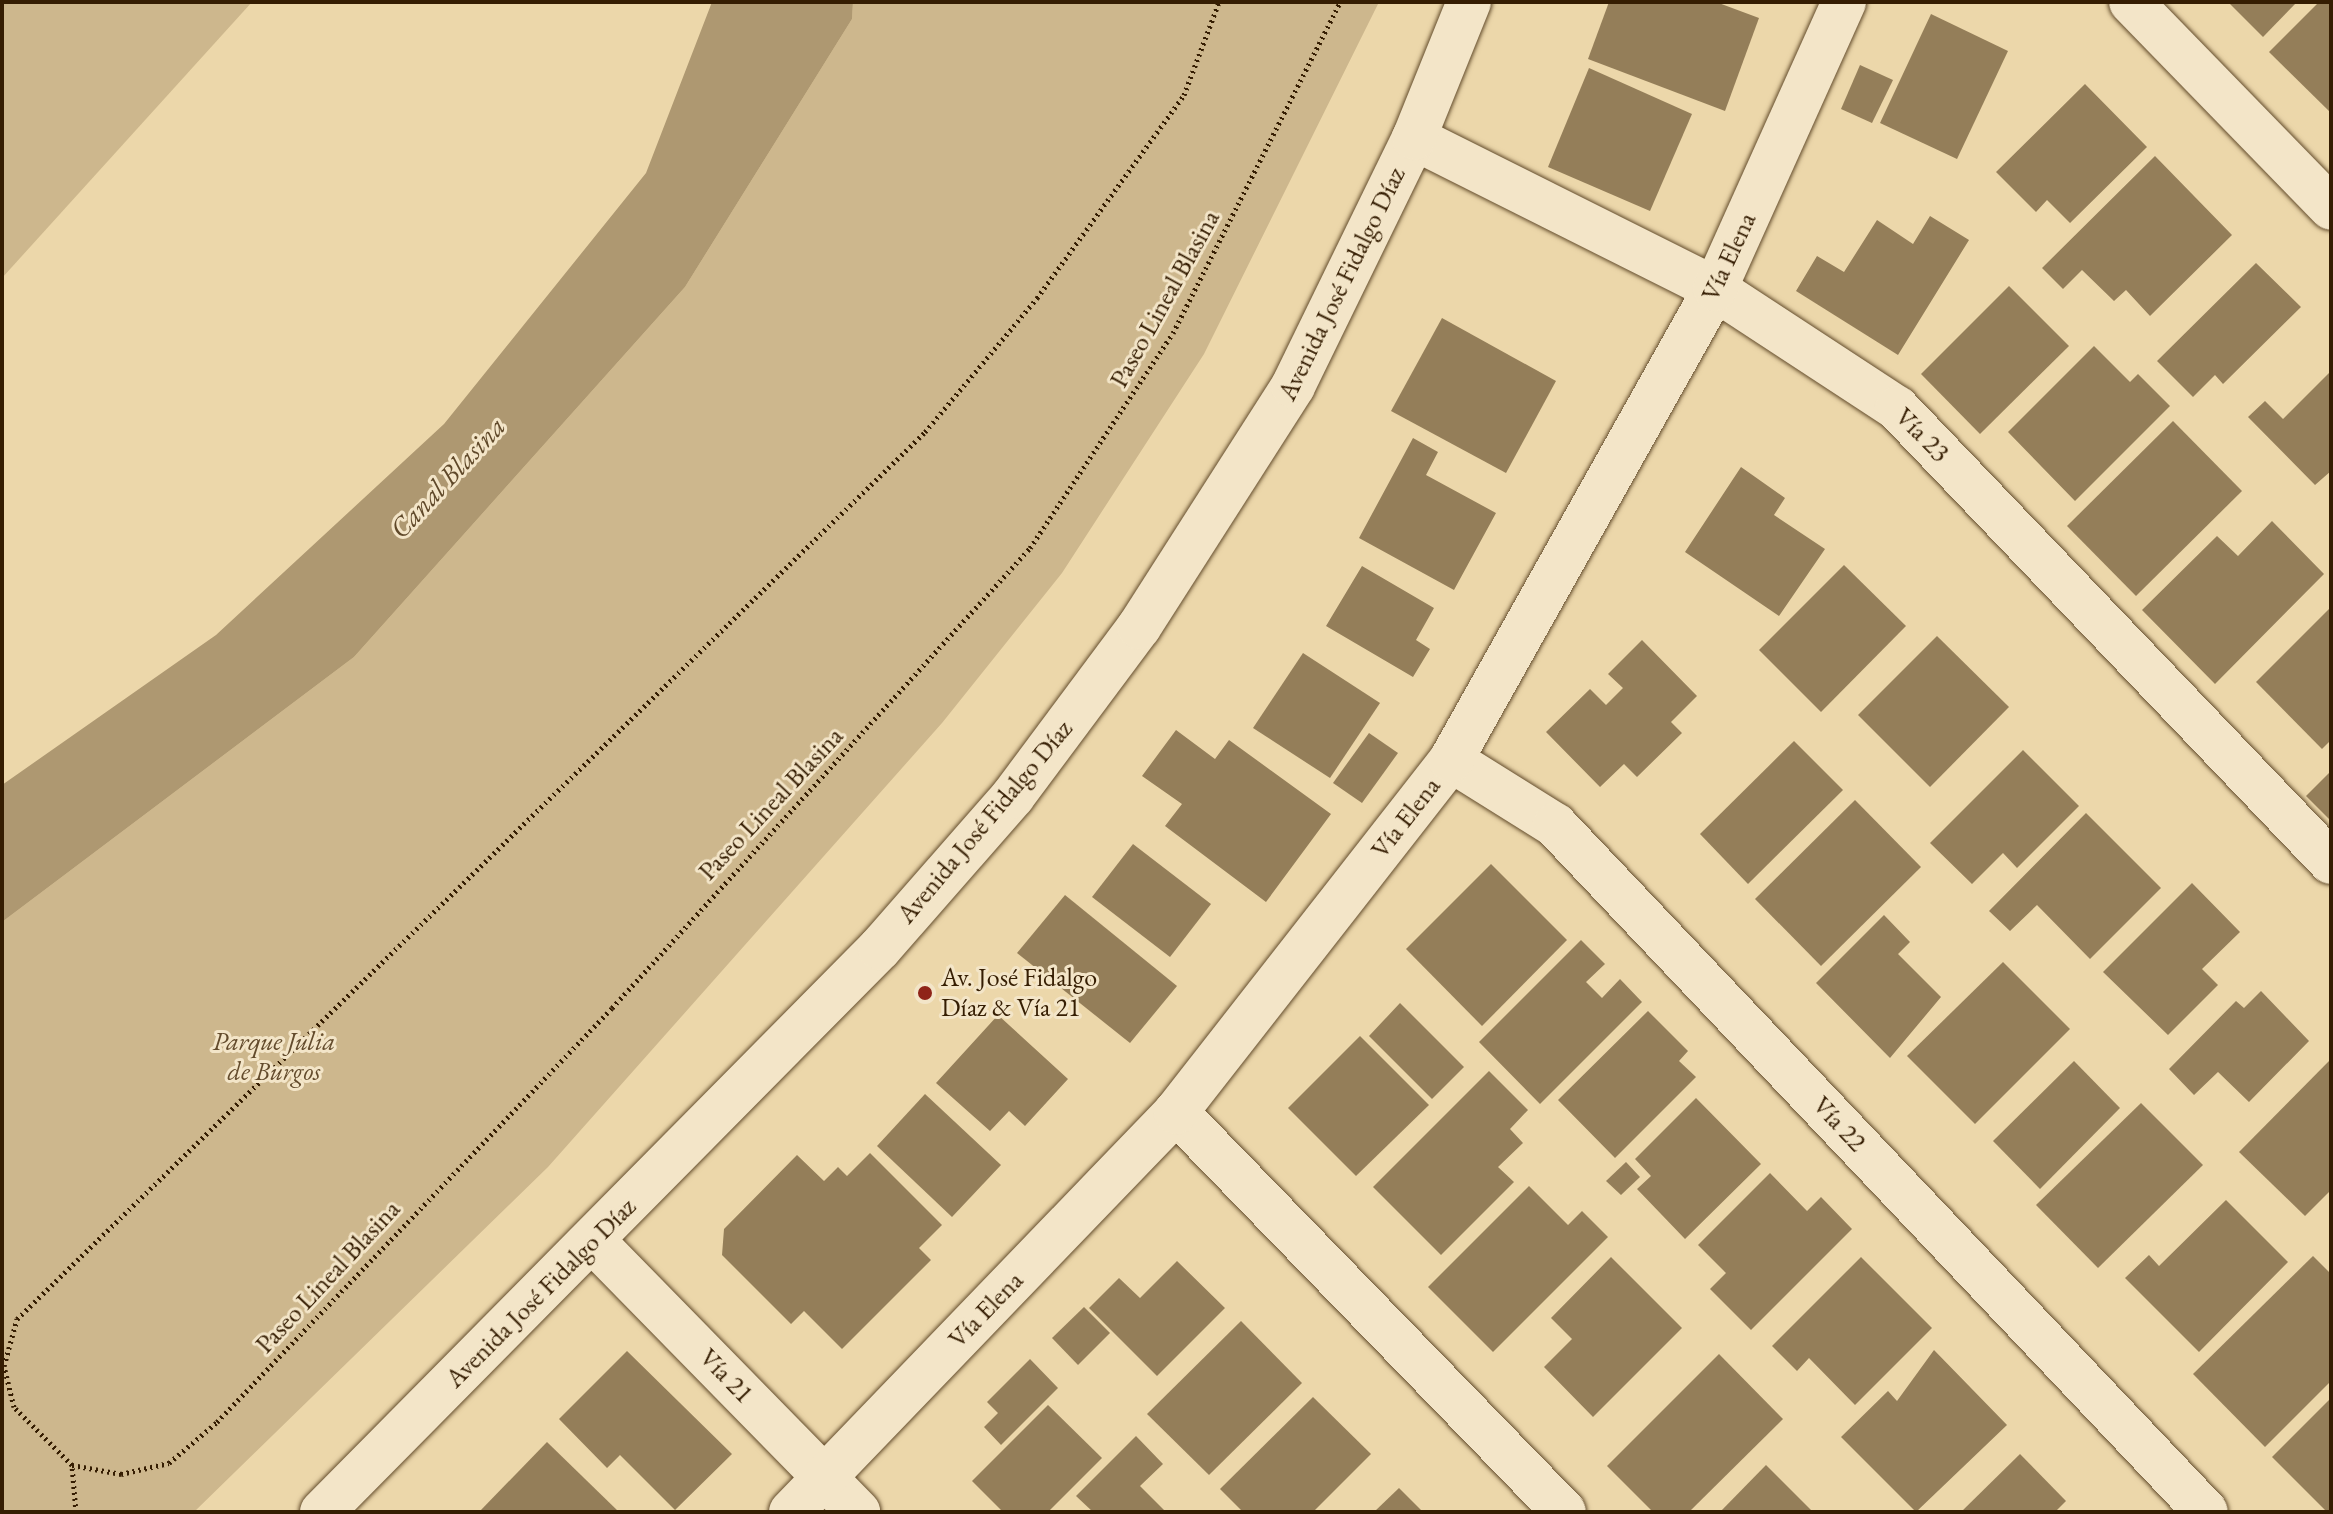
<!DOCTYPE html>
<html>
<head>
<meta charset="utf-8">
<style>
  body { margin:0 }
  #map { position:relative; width:2333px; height:1514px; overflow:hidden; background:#ecd7aa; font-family:"EB Garamond",serif }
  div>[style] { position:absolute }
  .green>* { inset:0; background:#cdb78d }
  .water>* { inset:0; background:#ae9871 }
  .building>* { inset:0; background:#947e59 }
  .path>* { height:5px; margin-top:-2.5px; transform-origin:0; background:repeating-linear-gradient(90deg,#351d02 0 2px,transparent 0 6px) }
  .roads { filter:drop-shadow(0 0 2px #634c2c) drop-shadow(0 0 2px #634c2c) }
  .street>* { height:44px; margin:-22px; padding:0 22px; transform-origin:22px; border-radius:22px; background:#f3e5c8 }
  .secondary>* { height:44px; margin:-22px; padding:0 22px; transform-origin:22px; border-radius:22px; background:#f3e5c8 }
  .dots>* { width:22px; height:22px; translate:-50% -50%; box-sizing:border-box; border:4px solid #f3e5c8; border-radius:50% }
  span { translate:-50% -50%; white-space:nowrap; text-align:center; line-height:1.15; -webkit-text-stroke:6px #f3e5c8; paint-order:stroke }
  .street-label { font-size:26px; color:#351d02 }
  .poi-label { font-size:26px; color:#351d02 }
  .left { translate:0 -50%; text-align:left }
  .park-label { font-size:26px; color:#634b2c; font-style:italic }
  .water-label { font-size:28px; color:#5f4829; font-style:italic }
  .frame { position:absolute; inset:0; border:4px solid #351d02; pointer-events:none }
</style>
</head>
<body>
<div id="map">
  <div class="green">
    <i style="clip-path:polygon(2px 2px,252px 2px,2px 278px)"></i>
    <i style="clip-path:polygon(853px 2px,1379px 2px,1204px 354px,1062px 573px,942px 723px,548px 1167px,194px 1512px,2px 1512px,2px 922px,354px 657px,685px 287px,852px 19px)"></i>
  </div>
  <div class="water">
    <i style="clip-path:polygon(712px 2px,853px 2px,852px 19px,685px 287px,354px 657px,2px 922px,2px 785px,216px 635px,444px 424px,646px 173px)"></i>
  </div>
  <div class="building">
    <i style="clip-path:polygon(1609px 2px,1716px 2px,1759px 18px,1725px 111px,1588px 59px)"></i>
    <i style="clip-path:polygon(2228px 2px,2297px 2px,2263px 37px)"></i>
    <i style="clip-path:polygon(2319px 2px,2331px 2px,2331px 113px,2269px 52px)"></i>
    <i style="clip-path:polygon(1931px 14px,2008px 51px,1957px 159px,1880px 123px)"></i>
    <i style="clip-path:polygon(1860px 65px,1893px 80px,1872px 123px,1841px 109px)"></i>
    <i style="clip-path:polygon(1589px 68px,1692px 114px,1650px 211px,1548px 167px)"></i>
    <i style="clip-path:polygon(2085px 84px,2147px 147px,2070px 223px,2047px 200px,2036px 212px,1996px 172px)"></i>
    <i style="clip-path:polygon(2155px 156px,2232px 235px,2150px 316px,2126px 290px,2114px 301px,2082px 270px,2063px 289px,2042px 268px)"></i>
    <i style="clip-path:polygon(1930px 216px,1969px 240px,1898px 355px,1796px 291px,1817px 256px,1844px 272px,1877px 220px,1913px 244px)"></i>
    <i style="clip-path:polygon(2256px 263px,2301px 307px,2223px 384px,2215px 375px,2193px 397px,2157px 361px)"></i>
    <i style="clip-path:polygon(2009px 286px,2069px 346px,1980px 434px,1921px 374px)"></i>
    <i style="clip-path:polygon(1442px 318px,1556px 381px,1506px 473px,1391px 411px)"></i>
    <i style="clip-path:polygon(2094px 346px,2130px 382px,2138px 374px,2170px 406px,2075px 501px,2008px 432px)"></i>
    <i style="clip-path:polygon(2331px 371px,2331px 471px,2315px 485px,2248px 417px,2265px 401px,2283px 419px)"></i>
    <i style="clip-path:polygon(2173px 421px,2242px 491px,2136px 596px,2067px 526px)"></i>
    <i style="clip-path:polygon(1413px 438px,1438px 452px,1426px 475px,1496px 513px,1454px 590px,1359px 538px)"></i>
    <i style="clip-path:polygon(1741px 467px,1785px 498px,1774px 515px,1825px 549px,1779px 616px,1685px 552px)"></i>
    <i style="clip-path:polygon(2272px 521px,2324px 574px,2215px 684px,2142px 610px,2217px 536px,2238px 556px)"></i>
    <i style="clip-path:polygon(1844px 565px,1906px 626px,1821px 712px,1759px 650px)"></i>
    <i style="clip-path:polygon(1362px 566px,1434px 608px,1416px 640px,1430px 649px,1413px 677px,1326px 626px)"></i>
    <i style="clip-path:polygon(2331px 607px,2331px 740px,2322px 749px,2256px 682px)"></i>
    <i style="clip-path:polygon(1937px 636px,2009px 707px,1930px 787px,1858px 715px)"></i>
    <i style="clip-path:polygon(1642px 640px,1697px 696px,1671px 722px,1682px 733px,1637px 777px,1624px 764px,1600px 787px,1546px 732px,1590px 689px,1606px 705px,1623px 688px,1608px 674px)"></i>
    <i style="clip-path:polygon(1303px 653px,1380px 703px,1330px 778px,1253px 728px)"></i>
    <i style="clip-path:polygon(1176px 730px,1215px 759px,1229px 740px,1331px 814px,1266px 902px,1165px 826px,1182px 804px,1142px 776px)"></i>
    <i style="clip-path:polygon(1369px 733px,1398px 753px,1362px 803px,1333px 783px)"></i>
    <i style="clip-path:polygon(1794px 741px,1843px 790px,1748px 884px,1700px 834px)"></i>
    <i style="clip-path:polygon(2023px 750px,2079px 806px,2017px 868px,2003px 853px,1972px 884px,1930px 843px)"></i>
    <i style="clip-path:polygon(2331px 771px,2331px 821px,2306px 796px)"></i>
    <i style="clip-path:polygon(1855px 800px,1921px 867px,1821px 966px,1755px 899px)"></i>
    <i style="clip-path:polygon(2086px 813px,2161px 888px,2090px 959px,2037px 905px,2010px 931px,1989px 911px)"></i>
    <i style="clip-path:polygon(1133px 844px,1211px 904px,1170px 957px,1092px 897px)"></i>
    <i style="clip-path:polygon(1491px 864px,1567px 940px,1482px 1026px,1406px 949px)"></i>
    <i style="clip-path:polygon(2192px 883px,2240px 932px,2202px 969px,2218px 985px,2168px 1035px,2103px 972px)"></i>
    <i style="clip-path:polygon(1065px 895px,1177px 986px,1130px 1043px,1017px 953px)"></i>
    <i style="clip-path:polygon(1884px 915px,1910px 942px,1898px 954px,1941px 997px,1890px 1058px,1816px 983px)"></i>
    <i style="clip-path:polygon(1581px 940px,1605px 964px,1586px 982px,1602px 998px,1620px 979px,1642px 1002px,1540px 1104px,1479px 1042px)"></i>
    <i style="clip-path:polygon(2003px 962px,2070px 1029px,1975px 1124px,1907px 1056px)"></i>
    <i style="clip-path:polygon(2261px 991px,2309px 1041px,2249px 1102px,2218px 1072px,2194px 1095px,2169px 1069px,2236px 1001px,2244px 1008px)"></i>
    <i style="clip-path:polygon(1400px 1003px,1464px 1067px,1432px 1099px,1369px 1036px)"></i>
    <i style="clip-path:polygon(1648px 1011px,1688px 1051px,1679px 1061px,1696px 1077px,1615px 1158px,1558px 1100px)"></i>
    <i style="clip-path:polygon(998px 1015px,1068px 1079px,1025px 1126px,1009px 1111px,990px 1131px,936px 1083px)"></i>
    <i style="clip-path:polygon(1360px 1036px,1429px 1105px,1356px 1176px,1288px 1108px)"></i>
    <i style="clip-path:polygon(2331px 1059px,2331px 1190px,2305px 1216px,2239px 1152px)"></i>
    <i style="clip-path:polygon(2074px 1061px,2120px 1108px,2040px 1189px,1993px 1141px)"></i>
    <i style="clip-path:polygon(1489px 1071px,1528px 1110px,1510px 1129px,1523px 1143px,1498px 1167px,1514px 1182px,1441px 1255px,1373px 1187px)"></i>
    <i style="clip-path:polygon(925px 1094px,1001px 1165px,952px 1217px,877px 1146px)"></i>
    <i style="clip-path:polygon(1696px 1098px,1761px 1164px,1685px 1239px,1637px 1189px,1651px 1176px,1635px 1159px)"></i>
    <i style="clip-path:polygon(2141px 1103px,2203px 1165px,2098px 1268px,2036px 1205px)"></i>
    <i style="clip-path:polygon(870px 1153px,942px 1225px,919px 1248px,931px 1260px,842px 1349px,804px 1311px,791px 1324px,722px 1255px,724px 1229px,797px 1155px,824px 1181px,838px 1167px,847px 1176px)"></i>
    <i style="clip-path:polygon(1626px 1162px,1640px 1177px,1621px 1195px,1606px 1181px)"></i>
    <i style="clip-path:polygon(1770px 1173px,1807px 1211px,1821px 1197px,1852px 1229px,1751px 1330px,1710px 1289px,1726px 1273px,1698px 1245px)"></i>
    <i style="clip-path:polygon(1529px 1186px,1568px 1225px,1582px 1211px,1608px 1237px,1493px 1352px,1428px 1287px)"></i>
    <i style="clip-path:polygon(2226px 1200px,2288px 1262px,2199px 1352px,2125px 1278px,2149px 1255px,2159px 1266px)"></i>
    <i style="clip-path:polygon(2313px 1256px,2331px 1274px,2331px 1381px,2265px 1447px,2193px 1374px)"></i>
    <i style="clip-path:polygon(1611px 1257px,1682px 1328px,1593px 1417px,1544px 1367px,1572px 1339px,1551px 1318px)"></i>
    <i style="clip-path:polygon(1861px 1257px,1932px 1328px,1855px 1405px,1809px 1358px,1797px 1371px,1772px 1346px)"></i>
    <i style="clip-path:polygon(1177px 1261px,1225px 1308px,1157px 1376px,1089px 1308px,1119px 1278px,1140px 1298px)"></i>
    <i style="clip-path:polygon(1084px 1307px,1110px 1333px,1078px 1365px,1052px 1338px)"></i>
    <i style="clip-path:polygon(1241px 1321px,1302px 1383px,1209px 1475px,1147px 1414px)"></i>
    <i style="clip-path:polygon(1934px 1350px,2007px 1425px,1916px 1512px,1841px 1437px,1888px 1391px,1897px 1401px)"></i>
    <i style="clip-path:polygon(627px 1351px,732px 1454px,675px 1510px,620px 1455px,607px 1468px,559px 1419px)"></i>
    <i style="clip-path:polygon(1719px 1354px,1783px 1419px,1689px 1512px,1653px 1512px,1607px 1466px)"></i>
    <i style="clip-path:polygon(1030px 1359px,1058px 1388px,1001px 1445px,984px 1427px,998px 1413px,987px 1402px)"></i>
    <i style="clip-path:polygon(1313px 1397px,1371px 1454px,1313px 1512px,1243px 1512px,1220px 1489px)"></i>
    <i style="clip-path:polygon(2331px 1398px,2331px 1512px,2327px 1512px,2272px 1457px)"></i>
    <i style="clip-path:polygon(1048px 1405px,1102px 1458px,1048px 1512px,1003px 1512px,972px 1481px)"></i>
    <i style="clip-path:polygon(1136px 1436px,1163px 1464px,1140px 1486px,1166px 1512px,1093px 1512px,1076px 1496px)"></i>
    <i style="clip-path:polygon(547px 1442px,619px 1512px,479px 1512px)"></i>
    <i style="clip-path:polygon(2020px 1454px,2066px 1501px,2055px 1512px,1961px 1512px)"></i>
    <i style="clip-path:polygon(1766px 1465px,1813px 1512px,1720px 1512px)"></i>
    <i style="clip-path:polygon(1399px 1488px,1423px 1512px,1374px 1512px)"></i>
  </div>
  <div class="path">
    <i style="left:72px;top:1465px;width:50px;rotate:10.4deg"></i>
    <i style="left:121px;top:1474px;width:49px;rotate:-12.9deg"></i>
    <i style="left:169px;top:1463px;width:63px;rotate:-40.5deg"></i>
    <i style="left:217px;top:1422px;width:572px;rotate:-46.35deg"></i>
    <i style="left:612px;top:1008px;width:622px;rotate:-47.74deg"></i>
    <i style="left:1030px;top:548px;width:258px;rotate:-56.4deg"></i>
    <i style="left:1173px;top:333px;width:371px;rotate:-63.2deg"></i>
    <i style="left:76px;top:1512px;width:47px;rotate:-94.9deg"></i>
    <i style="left:72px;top:1465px;width:82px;rotate:-135deg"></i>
    <i style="left:14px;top:1407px;width:42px;rotate:-103.7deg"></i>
    <i style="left:4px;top:1366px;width:49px;rotate:-74.5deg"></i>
    <i style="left:17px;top:1319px;width:1269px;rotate:-44.33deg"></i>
    <i style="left:925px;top:432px;width:175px;rotate:-50.1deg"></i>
    <i style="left:1037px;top:298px;width:251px;rotate:-54.1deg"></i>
    <i style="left:1184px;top:95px;width:99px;rotate:-69.4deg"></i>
  </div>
  <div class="roads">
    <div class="street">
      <i style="left:2131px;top:2px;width:287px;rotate:45.8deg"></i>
      <i style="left:1414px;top:138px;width:337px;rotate:26.6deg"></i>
      <i style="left:1715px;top:289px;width:217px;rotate:33.2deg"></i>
      <i style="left:1897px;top:408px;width:628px;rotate:46.29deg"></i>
      <i style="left:1451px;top:760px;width:123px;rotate:32deg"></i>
      <i style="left:1555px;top:825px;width:946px;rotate:46.54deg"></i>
      <i style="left:1176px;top:1112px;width:557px;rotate:45.87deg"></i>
      <i style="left:593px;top:1241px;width:379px;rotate:45.6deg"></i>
      <i style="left:791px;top:1512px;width:555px;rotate:-46.09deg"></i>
      <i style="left:1176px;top:1112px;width:447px;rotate:-52deg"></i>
      <i style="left:1451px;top:760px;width:540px;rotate:-60.73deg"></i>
      <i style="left:1715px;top:289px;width:315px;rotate:-65.8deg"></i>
    </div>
    <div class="secondary">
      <i style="left:322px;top:1512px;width:793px;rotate:-45.31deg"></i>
      <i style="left:880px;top:948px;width:202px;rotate:-48.8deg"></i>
      <i style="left:1013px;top:796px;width:211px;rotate:-53.3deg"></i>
      <i style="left:1139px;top:627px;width:286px;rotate:-57.4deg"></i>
      <i style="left:1293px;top:386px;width:276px;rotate:-64deg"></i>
      <i style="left:1414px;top:138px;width:147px;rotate:-68deg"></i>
    </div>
  </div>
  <div class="dots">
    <i style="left:925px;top:993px;background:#8f2418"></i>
  </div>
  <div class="street-label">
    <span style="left:1729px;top:257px;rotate:-65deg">Vía Elena</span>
    <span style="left:1342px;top:284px;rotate:-64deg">Avenida José Fidalgo Díaz</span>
    <span style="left:1165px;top:299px;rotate:-61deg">Paseo Lineal Blasina</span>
    <span style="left:1922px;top:435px;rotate:45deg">Vía 23</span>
    <span style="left:771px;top:804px;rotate:-47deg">Paseo Lineal Blasina</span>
    <span style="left:1406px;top:818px;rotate:-52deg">Vía Elena</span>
    <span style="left:985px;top:822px;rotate:-50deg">Avenida José Fidalgo Díaz</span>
    <span style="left:1839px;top:1124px;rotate:47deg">Vía 22</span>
    <span style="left:328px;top:1277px;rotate:-47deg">Paseo Lineal Blasina</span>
    <span style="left:541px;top:1293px;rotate:-45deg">Avenida José Fidalgo Díaz</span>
    <span style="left:986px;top:1310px;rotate:-46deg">Vía Elena</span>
    <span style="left:726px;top:1376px;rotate:46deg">Vía 21</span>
  </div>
  <div class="poi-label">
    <span class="left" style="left:941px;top:993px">Av. José Fidalgo<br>Díaz &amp; Vía 21</span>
  </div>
  <div class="park-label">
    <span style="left:274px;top:1057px">Parque Julia<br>de Burgos</span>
  </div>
  <div class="water-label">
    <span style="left:447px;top:477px;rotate:-47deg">Canal Blasina</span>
  </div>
  <div class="frame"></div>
</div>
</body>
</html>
